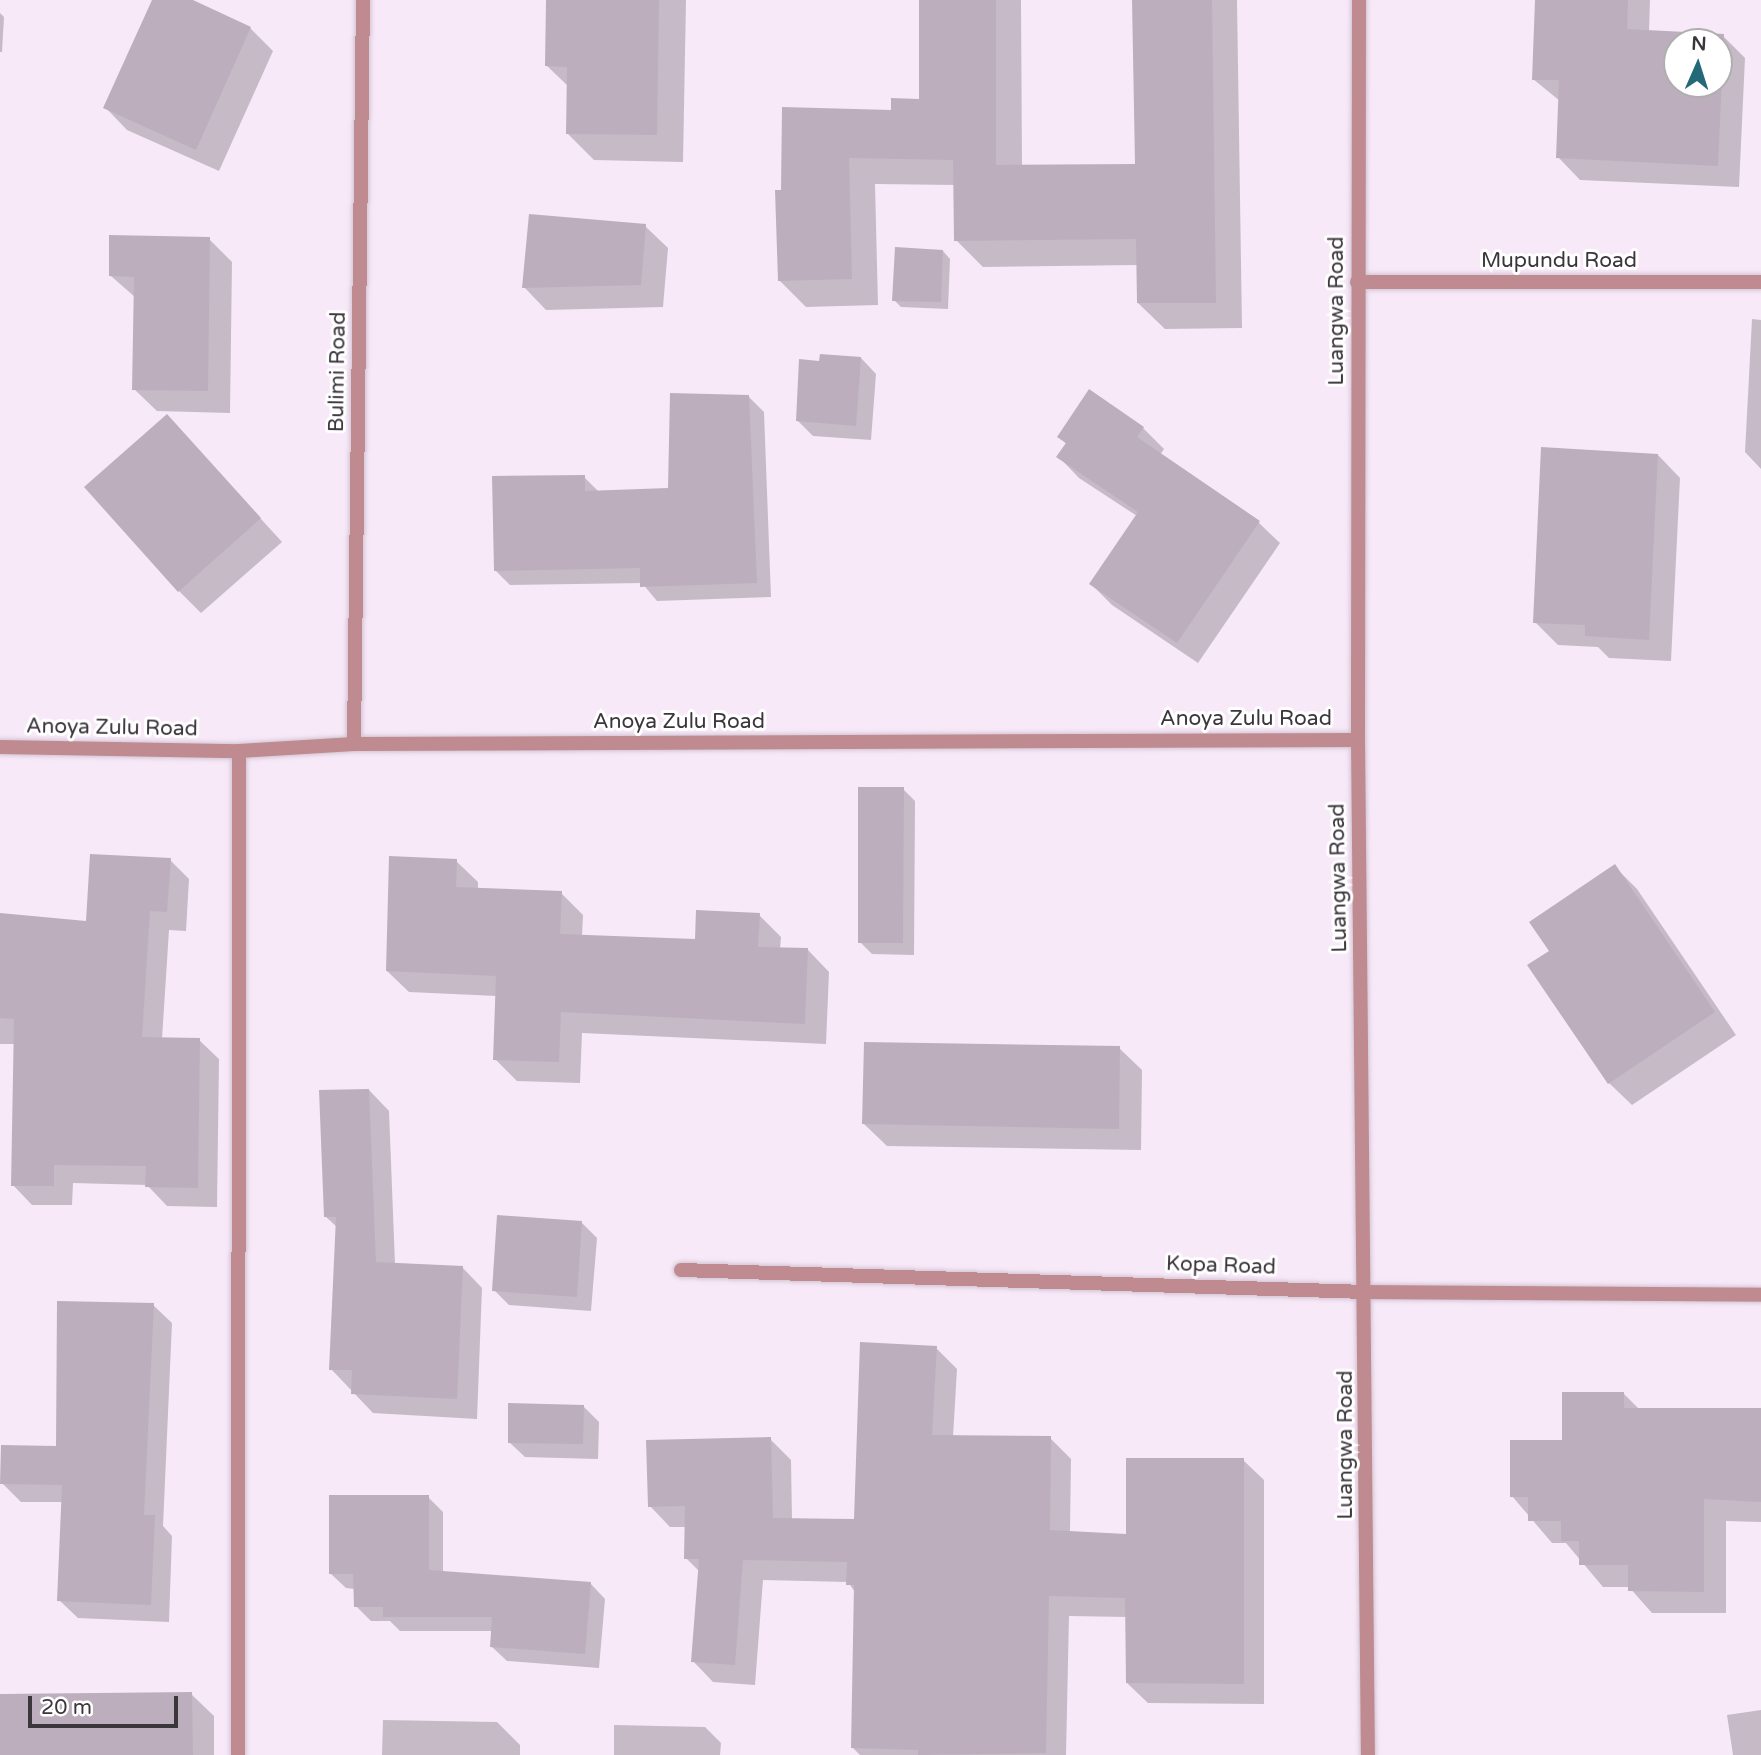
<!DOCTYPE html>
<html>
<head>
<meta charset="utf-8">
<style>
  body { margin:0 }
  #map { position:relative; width:1761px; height:1755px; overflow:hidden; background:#f8e9f9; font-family:"Varela Round",sans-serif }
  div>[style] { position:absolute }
  .shadow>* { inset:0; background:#0003 }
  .building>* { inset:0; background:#bdaebe }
  .roads { filter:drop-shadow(0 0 2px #d2c5d3) drop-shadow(0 0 2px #d2c5d3) }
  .street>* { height:14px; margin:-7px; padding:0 7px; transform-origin:7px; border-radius:7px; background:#bf8a90 }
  span { translate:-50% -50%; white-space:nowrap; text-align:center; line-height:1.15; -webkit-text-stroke:6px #fff; paint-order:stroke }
  .street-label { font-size:21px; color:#3b353c }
  .north { position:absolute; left:1663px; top:28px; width:70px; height:70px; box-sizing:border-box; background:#fff; border:2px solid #b1aeb1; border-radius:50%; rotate:3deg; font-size:19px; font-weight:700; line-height:28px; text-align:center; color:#3b353c }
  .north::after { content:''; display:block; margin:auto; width:24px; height:32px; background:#236978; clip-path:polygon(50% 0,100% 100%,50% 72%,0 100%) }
  .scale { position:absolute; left:28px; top:1696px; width:150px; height:32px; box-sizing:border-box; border:4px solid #3b353c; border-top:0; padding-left:9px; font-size:21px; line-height:24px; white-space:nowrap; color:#3b353c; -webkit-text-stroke:5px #fff; paint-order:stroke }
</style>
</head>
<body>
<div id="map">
  <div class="shadow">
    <i style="clip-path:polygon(154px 0,189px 0,250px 28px,273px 51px,219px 171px,127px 130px,105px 107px)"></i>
    <i style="clip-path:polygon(547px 0,686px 0,683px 162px,594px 160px,567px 133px,569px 87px,546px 65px)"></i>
    <i style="clip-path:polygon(921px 0,1021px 0,1022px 167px,1137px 165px,1134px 0,1237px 0,1242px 328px,1165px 329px,1138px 303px,1138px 265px,983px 267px,956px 240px,955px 185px,875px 184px,878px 305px,806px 307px,779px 280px,783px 192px,893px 112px,921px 100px)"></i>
    <i style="clip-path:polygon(evenodd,1537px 0,1650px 0,1649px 32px,1723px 36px,1745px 58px,1739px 187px,1580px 180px,1558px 157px,1560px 101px,1533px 79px,1537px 0,1677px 42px,1719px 42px,1719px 84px,1677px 84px,1677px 42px)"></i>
    <i style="clip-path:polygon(0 13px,4px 17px,2px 52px,0 52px)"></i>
    <i style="clip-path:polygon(645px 226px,668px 248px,663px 307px,546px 310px,524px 287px)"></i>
    <i style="clip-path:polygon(209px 239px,232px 262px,230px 413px,157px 411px,134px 389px,136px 298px,111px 276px)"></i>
    <i style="clip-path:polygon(943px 251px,950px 259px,948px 309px,901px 307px,894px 300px)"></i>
    <i style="clip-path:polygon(1752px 319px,1761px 320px,1761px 469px,1745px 452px)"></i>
    <i style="clip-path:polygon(861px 358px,876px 374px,871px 440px,813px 436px,798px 421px)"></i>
    <i style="clip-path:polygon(749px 397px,764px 412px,771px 597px,657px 601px,642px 583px,510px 585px,495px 570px,584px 477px,600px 493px,670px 490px)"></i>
    <i style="clip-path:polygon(167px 416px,282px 542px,201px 613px,179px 591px)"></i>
    <i style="clip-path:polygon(1143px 428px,1164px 449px,1160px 455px,1259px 523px,1280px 543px,1198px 663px,1112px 605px,1091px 584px,1137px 516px,1079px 478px,1059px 457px,1067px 445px,1060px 437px)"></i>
    <i style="clip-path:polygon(1658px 455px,1680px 478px,1671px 661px,1609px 658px,1598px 647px,1558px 645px,1535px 622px)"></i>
    <i style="clip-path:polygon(903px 789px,915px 801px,914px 955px,872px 954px,860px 942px)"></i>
    <i style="clip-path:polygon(170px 860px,189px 879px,186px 931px,169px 930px,162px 1039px,199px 1040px,219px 1059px,217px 1207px,167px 1206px,147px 1185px,73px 1183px,72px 1205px,32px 1205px,13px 1185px,16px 1044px,0 1044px,0 915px,88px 923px)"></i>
    <i style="clip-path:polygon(456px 861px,478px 882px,478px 890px,561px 893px,583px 915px,582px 936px,696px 941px,759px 915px,781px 937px,780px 949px,808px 950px,829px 972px,826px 1044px,582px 1033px,580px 1083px,517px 1081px,495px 1059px,497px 996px,409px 992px,387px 971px)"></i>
    <i style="clip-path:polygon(1615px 867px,1637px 889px,1736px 1035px,1632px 1105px,1609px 1083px,1551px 952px)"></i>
    <i style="clip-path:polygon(1119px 1048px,1142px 1070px,1141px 1150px,887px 1146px,864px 1124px)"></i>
    <i style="clip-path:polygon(369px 1090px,389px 1111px,395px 1264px,462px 1267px,482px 1288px,477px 1419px,373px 1413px,331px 1369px,338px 1228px,326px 1217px)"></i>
    <i style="clip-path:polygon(582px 1223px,597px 1238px,591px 1311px,509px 1305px,494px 1290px)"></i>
    <i style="clip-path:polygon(153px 1305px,172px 1323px,163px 1526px,172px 1536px,169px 1622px,78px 1618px,59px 1600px,63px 1502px,21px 1502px,2px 1483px,58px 1447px)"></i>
    <i style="clip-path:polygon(936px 1348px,957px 1369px,953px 1437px,1050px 1438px,1071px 1459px,1070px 1532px,1128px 1536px,1243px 1460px,1264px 1480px,1264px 1704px,1148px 1703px,1127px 1683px,1127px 1617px,1069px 1616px,1066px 1755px,860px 1755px,853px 1748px,855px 1592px,848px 1582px,763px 1580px,755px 1685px,713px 1682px,693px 1661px,700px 1572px,686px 1558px,687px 1527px,670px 1527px,650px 1506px,770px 1439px,791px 1460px,792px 1520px,856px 1521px)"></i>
    <i style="clip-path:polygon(1623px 1393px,1639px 1409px,1761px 1432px,1761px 1522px,1726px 1521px,1726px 1613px,1652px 1613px,1629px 1587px,1603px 1587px,1566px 1543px,1552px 1543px,1512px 1496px,1563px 1442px)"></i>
    <i style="clip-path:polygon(584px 1407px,599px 1422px,598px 1459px,525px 1457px,509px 1442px)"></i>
    <i style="clip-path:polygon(428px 1497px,443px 1512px,443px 1573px,590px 1583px,605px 1599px,599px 1668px,507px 1661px,491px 1646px,493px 1631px,400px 1631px,390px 1621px,371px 1621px,356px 1606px,355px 1589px,346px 1588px,330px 1573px)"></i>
    <i style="clip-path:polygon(191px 1694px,214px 1716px,214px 1755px,0 1755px,0 1695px)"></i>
    <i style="clip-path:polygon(1761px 1710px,1761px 1755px,1733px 1755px,1727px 1715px)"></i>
    <i style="clip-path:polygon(383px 1720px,497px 1722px,520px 1745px,520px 1755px,382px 1755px)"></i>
    <i style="clip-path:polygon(614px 1725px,705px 1727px,721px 1743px,720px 1755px,614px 1755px)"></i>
  </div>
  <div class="building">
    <i style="clip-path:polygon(152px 0,193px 0,251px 27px,196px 150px,103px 108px)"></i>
    <i style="clip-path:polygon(546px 0,659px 0,657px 135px,566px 134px,567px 67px,545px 66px)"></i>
    <i style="clip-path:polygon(919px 0,996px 0,996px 165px,1135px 164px,1132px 0,1212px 0,1216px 303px,1137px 303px,1136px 239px,954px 241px,953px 160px,849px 158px,852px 279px,778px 281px,775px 190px,781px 190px,782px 107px,891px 110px,891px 98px,919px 99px)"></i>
    <i style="clip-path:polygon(evenodd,1535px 0,1628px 0,1627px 29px,1724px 34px,1718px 166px,1556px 158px,1559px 80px,1532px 80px,1535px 0,1677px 42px,1719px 42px,1719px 84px,1677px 84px,1677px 42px)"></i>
    <i style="clip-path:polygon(529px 214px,646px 224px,641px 285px,522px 288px)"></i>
    <i style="clip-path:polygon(109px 235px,210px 237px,208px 391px,132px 390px,134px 277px,109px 276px)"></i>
    <i style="clip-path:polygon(895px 247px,943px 250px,941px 302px,892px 301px)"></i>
    <i style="clip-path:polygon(820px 354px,861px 357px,856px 426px,796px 421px,799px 359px,819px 361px)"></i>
    <i style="clip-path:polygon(1089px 389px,1144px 427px,1137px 437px,1260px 521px,1177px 643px,1089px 584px,1138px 512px,1056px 457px,1066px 443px,1057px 437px)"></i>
    <i style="clip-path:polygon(670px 393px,749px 395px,757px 583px,640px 587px,640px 568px,494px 571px,492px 476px,585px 475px,585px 491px,668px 488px)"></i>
    <i style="clip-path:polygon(167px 414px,261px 518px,178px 592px,84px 487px)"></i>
    <i style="clip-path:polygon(1541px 447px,1658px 454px,1649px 640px,1585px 636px,1585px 625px,1533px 623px)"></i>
    <i style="clip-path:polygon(858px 787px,904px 787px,903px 943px,858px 943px)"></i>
    <i style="clip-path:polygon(90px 854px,171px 858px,167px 912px,150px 911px,142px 1037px,200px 1038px,198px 1188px,145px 1187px,146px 1166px,54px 1165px,54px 1186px,11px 1186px,14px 1019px,0 1018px,0 913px,86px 921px)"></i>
    <i style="clip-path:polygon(389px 856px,457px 859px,456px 887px,562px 891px,560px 934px,695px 939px,696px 910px,760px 913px,758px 947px,808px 948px,805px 1024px,561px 1012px,559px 1062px,493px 1060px,496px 976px,386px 971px)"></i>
    <i style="clip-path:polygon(1615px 864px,1715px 1012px,1608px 1084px,1527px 965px,1549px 951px,1529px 922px)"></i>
    <i style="clip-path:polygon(864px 1042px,1120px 1046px,1119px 1129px,862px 1124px)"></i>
    <i style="clip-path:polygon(369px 1089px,376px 1262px,463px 1266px,457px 1399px,351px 1394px,352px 1370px,329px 1370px,336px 1217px,324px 1217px,319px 1090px)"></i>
    <i style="clip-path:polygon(497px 1215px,582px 1221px,577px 1297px,492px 1291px)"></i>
    <i style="clip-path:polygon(57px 1301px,154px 1303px,144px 1515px,155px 1515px,151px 1605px,57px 1601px,62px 1485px,0 1484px,1px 1445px,56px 1446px)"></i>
    <i style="clip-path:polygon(860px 1342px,937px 1346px,932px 1435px,1051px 1436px,1050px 1530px,1126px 1534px,1126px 1458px,1244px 1458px,1244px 1684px,1126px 1683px,1125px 1598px,1049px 1596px,1046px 1753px,918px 1755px,918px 1750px,851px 1748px,854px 1585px,846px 1585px,847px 1562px,743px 1560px,735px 1665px,691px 1662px,699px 1559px,684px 1559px,685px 1506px,648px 1507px,646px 1440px,771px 1437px,773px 1518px,854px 1519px)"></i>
    <i style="clip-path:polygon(1562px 1392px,1624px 1392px,1624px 1408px,1761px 1408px,1761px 1502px,1704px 1499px,1704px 1592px,1628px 1591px,1628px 1565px,1579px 1565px,1579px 1541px,1561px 1541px,1561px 1521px,1528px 1521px,1528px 1497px,1510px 1497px,1510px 1440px,1562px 1440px)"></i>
    <i style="clip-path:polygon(508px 1403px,584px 1405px,583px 1444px,508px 1443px)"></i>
    <i style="clip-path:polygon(329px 1495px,429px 1495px,429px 1570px,591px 1582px,585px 1654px,490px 1647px,492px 1617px,383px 1617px,383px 1607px,354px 1607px,353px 1574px,329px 1574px)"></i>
    <i style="clip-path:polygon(192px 1692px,193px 1755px,0 1755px,0 1694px)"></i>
  </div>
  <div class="roads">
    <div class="street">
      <i style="left:1359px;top:0;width:740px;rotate:90.08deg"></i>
      <i style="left:1358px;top:740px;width:1015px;rotate:89.44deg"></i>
      <i style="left:1357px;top:282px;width:404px"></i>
      <i style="left:354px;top:744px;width:744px;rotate:-89.31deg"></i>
      <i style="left:0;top:747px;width:239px;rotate:1deg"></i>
      <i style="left:239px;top:751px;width:115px;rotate:-3.5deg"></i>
      <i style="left:354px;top:744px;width:1004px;rotate:-0.23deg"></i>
      <i style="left:681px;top:1270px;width:685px;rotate:1.84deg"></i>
      <i style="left:1366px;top:1292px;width:395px;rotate:0.4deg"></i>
      <i style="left:238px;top:1755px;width:1004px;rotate:-89.94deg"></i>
    </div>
  </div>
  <div class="street-label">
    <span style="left:1559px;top:261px">Mupundu Road</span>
    <span style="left:1337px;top:311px;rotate:-90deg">Luangwa Road</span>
    <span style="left:338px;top:372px;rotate:-89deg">Bulimi Road</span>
    <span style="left:1246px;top:719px">Anoya Zulu Road</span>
    <span style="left:679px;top:722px">Anoya Zulu Road</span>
    <span style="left:112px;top:728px;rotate:1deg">Anoya Zulu Road</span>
    <span style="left:1339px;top:878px;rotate:-91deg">Luangwa Road</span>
    <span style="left:1221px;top:1266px;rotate:2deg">Kopa Road</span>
    <span style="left:1346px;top:1445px;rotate:-90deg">Luangwa Road</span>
  </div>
  <div class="north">N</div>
  <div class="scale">20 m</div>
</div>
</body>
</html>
